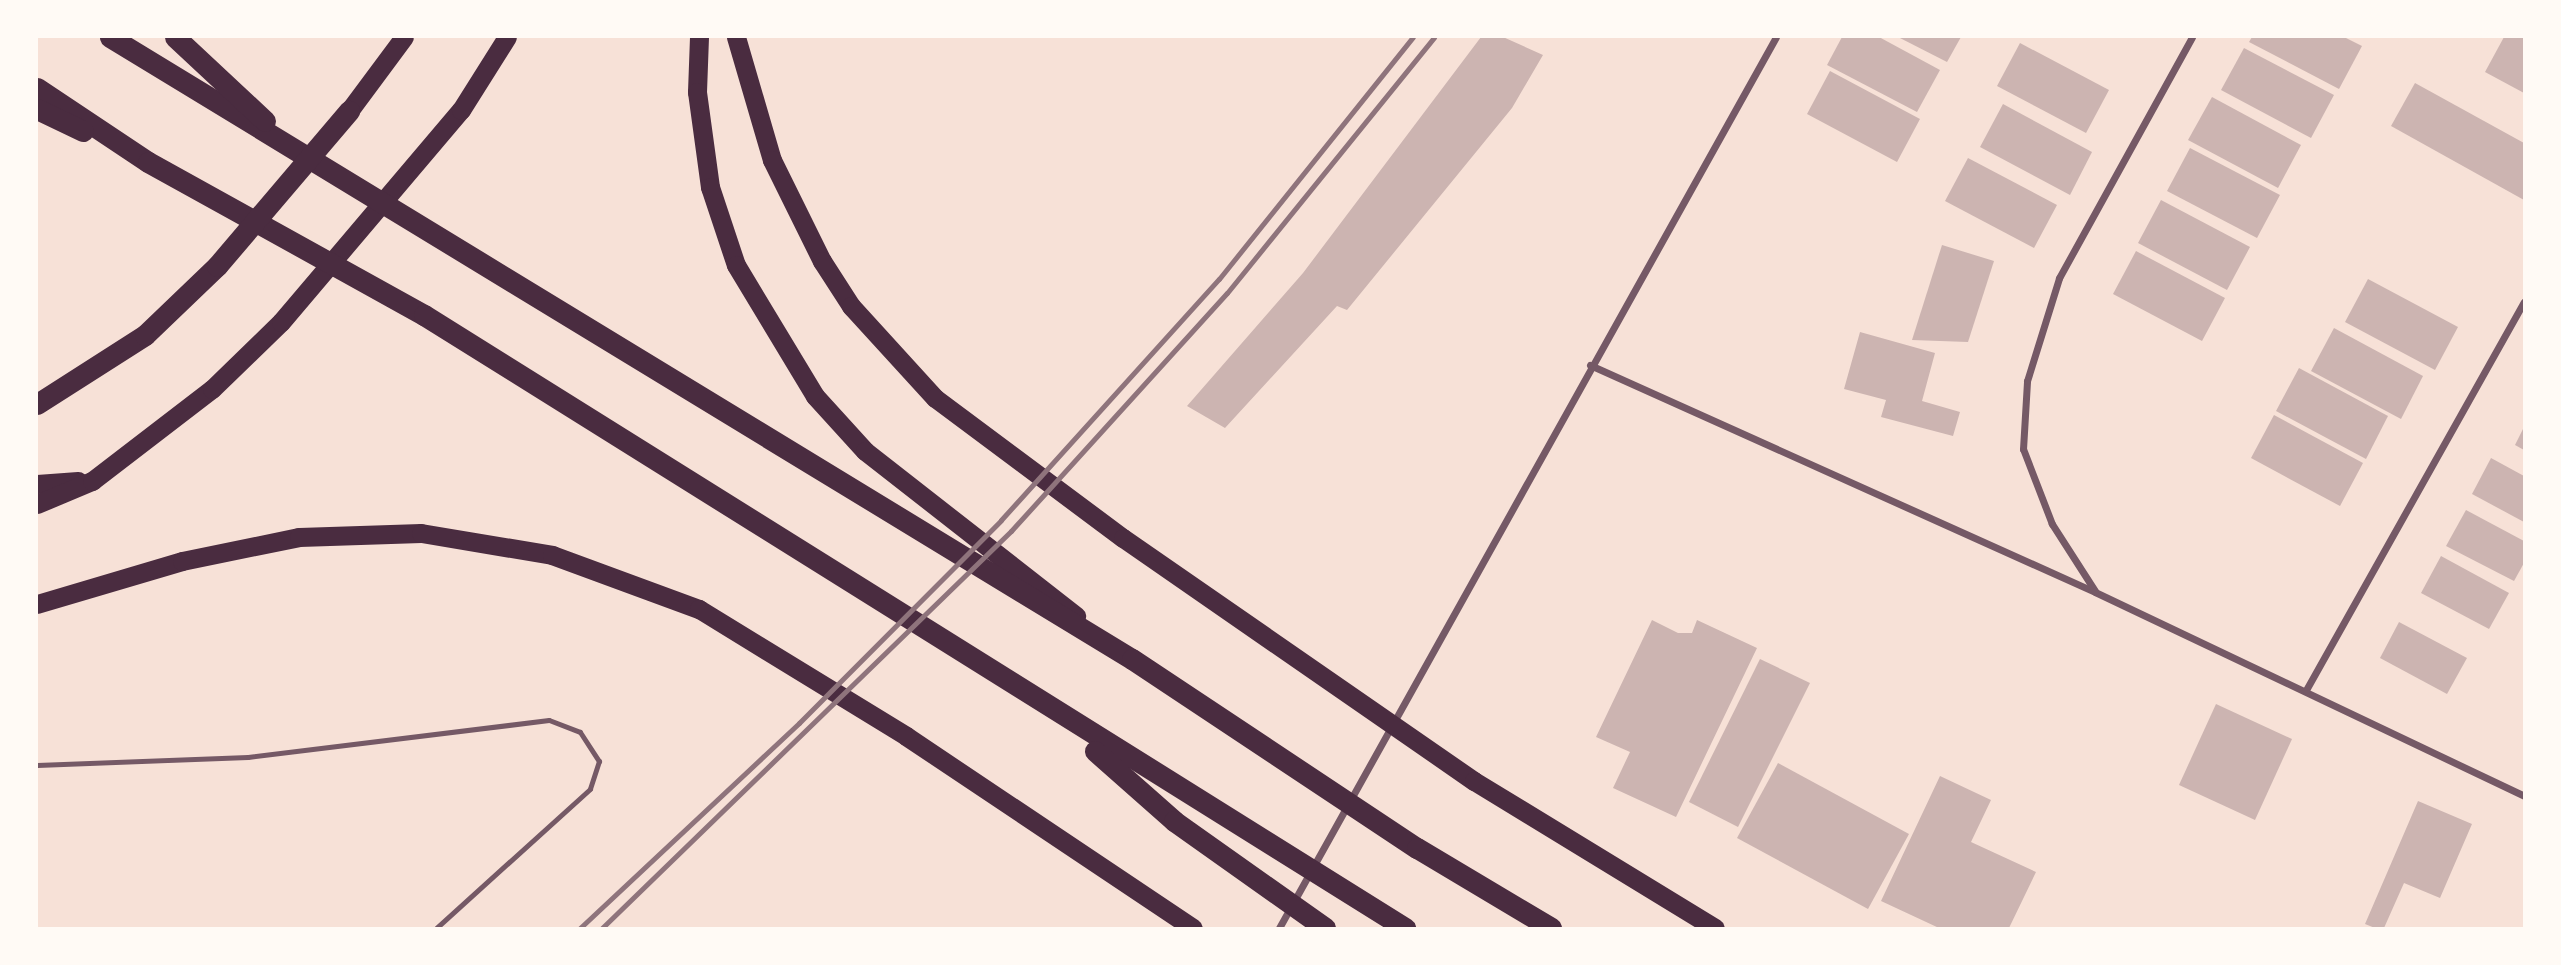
<!DOCTYPE html>
<html>
<head>
<meta charset="utf-8">
<style>
  body { margin:0 }
  #map { position:relative; width:2561px; height:965px; overflow:hidden; background:#f7e1d7; font-family:"Noto Sans",sans-serif }
  div>[style] { position:absolute }
  .building>* { inset:0; background:#ccb4b1 }
  .service>* { height:5px; margin:-2.5px; padding:0 2.5px; transform-origin:2.5px; border-radius:2.5px; background:#755966 }
  .minor>* { height:7px; margin:-3.5px; padding:0 3.5px; transform-origin:3.5px; border-radius:3.5px; background:#755966 }
  .trunk>* { height:19px; margin:-9.5px; padding:0 9.5px; transform-origin:9.5px; border-radius:9.5px; background:#4a2c40 }
  .motorway>* { height:21px; margin:-10.5px; padding:0 10.5px; transform-origin:10.5px; border-radius:10.5px; background:#4a2c40 }
  .rail>* { height:5px; margin:-2.5px; padding:0 2.5px; transform-origin:2.5px; border-radius:2.5px; background:#8f747c }
  span { translate:-50% -50%; white-space:nowrap; text-align:center; line-height:1.15; -webkit-text-stroke:5px #fffaf5; paint-order:stroke }
  .frame { position:absolute; inset:0; border:38px solid #fffaf5; pointer-events:none }
</style>
</head>
<body>
<div id="map">
  <div class="building">
    <i style="clip-path:polygon(1481px 37px,1503px 37px,1543px 55px,1512px 108px,1347px 310px,1337px 306px,1225px 428px,1187px 406px,1303px 273px)"></i>
    <i style="clip-path:polygon(1842px 37px,1879px 37px,1940px 70px,1917px 112px,1827px 65px)"></i>
    <i style="clip-path:polygon(1898px 37px,1961px 37px,1947px 62px)"></i>
    <i style="clip-path:polygon(2252px 37px,2344px 37px,2362px 46px,2339px 89px,2249px 42px)"></i>
    <i style="clip-path:polygon(2504px 37px,2524px 38px,2524px 93px,2485px 72px)"></i>
    <i style="clip-path:polygon(2020px 43px,2109px 90px,2086px 133px,1997px 86px)"></i>
    <i style="clip-path:polygon(2244px 48px,2334px 95px,2311px 138px,2221px 90px)"></i>
    <i style="clip-path:polygon(1830px 71px,1920px 119px,1897px 162px,1807px 114px)"></i>
    <i style="clip-path:polygon(2415px 83px,2524px 143px,2524px 200px,2391px 126px)"></i>
    <i style="clip-path:polygon(2212px 97px,2301px 145px,2278px 188px,2188px 140px)"></i>
    <i style="clip-path:polygon(2003px 104px,2092px 152px,2070px 195px,1980px 147px)"></i>
    <i style="clip-path:polygon(2190px 148px,2280px 195px,2257px 238px,2167px 191px)"></i>
    <i style="clip-path:polygon(1968px 158px,2057px 205px,2034px 248px,1945px 201px)"></i>
    <i style="clip-path:polygon(2161px 200px,2250px 247px,2227px 290px,2138px 243px)"></i>
    <i style="clip-path:polygon(1942px 245px,1994px 261px,1968px 342px,1912px 340px)"></i>
    <i style="clip-path:polygon(2136px 251px,2225px 298px,2202px 341px,2113px 294px)"></i>
    <i style="clip-path:polygon(2368px 279px,2458px 327px,2435px 370px,2345px 322px)"></i>
    <i style="clip-path:polygon(2334px 328px,2423px 376px,2401px 419px,2311px 371px)"></i>
    <i style="clip-path:polygon(1860px 332px,1935px 353px,1922px 401px,1960px 412px,1953px 436px,1881px 417px,1886px 400px,1844px 389px)"></i>
    <i style="clip-path:polygon(2299px 368px,2388px 416px,2366px 459px,2276px 411px)"></i>
    <i style="clip-path:polygon(2274px 415px,2363px 463px,2340px 506px,2251px 458px)"></i>
    <i style="clip-path:polygon(2524px 427px,2524px 450px,2515px 445px)"></i>
    <i style="clip-path:polygon(2491px 458px,2524px 476px,2524px 522px,2472px 494px)"></i>
    <i style="clip-path:polygon(2466px 510px,2524px 541px,2524px 563px,2514px 581px,2446px 546px)"></i>
    <i style="clip-path:polygon(2441px 556px,2509px 593px,2489px 629px,2421px 593px)"></i>
    <i style="clip-path:polygon(1652px 620px,1678px 633px,1692px 633px,1697px 620px,1757px 648px,1676px 817px,1613px 788px,1630px 752px,1596px 737px)"></i>
    <i style="clip-path:polygon(2399px 622px,2467px 658px,2447px 694px,2380px 658px)"></i>
    <i style="clip-path:polygon(1760px 659px,1810px 683px,1738px 827px,1689px 802px)"></i>
    <i style="clip-path:polygon(2216px 704px,2292px 739px,2255px 820px,2179px 785px)"></i>
    <i style="clip-path:polygon(1778px 763px,1909px 834px,1868px 909px,1737px 838px)"></i>
    <i style="clip-path:polygon(1940px 776px,1991px 800px,1971px 842px,2036px 872px,2009px 928px,1939px 928px,1881px 901px)"></i>
    <i style="clip-path:polygon(2418px 801px,2472px 824px,2440px 898px,2404px 883px,2384px 928px,2375px 928px,2365px 924px)"></i>
  </div>
  <div class="service">
    <i style="left:37px;top:765px;width:211px;rotate:-2.2deg"></i>
    <i style="left:248px;top:757px;width:303px;rotate:-7deg"></i>
    <i style="left:549px;top:720px;width:33px;rotate:21deg"></i>
    <i style="left:580px;top:732px;width:35px;rotate:57deg"></i>
    <i style="left:599px;top:761px;width:29px;rotate:108deg"></i>
    <i style="left:590px;top:789px;width:207px;rotate:137.9deg"></i>
  </div>
  <div class="minor">
    <i style="left:1590px;top:365px;width:554px;rotate:24.2deg"></i>
    <i style="left:2095px;top:592px;width:475px;rotate:25.4deg"></i>
    <i style="left:2095px;top:591px;width:80px;rotate:-122.7deg"></i>
    <i style="left:2052px;top:524px;width:80px;rotate:-111.1deg"></i>
    <i style="left:2023px;top:449px;width:68px;rotate:-86.6deg"></i>
    <i style="left:2027px;top:381px;width:108px;rotate:-72.7deg"></i>
    <i style="left:2059px;top:278px;width:275px;rotate:-61.1deg"></i>
    <i style="left:2306px;top:690px;width:445px;rotate:-60.7deg"></i>
    <i style="left:1279px;top:928px;width:1020px;rotate:-60.85deg"></i>
  </div>
  <div class="trunk">
    <i style="left:699px;top:37px;width:55px;rotate:92.1deg"></i>
    <i style="left:697px;top:92px;width:96px;rotate:82.2deg"></i>
    <i style="left:710px;top:187px;width:82px;rotate:71.6deg"></i>
    <i style="left:736px;top:265px;width:153px;rotate:58.9deg"></i>
    <i style="left:815px;top:396px;width:74px;rotate:47.7deg"></i>
    <i style="left:865px;top:451px;width:268px;rotate:38deg"></i>
    <i style="left:736px;top:37px;width:128px;rotate:73.7deg"></i>
    <i style="left:772px;top:160px;width:113px;rotate:63.7deg"></i>
    <i style="left:822px;top:261px;width:54px;rotate:57.2deg"></i>
    <i style="left:851px;top:306px;width:125px;rotate:47.6deg"></i>
    <i style="left:935px;top:398px;width:234px;rotate:36.7deg"></i>
    <i style="left:1123px;top:538px;width:427px;rotate:34.7deg"></i>
    <i style="left:1474px;top:781px;width:282px;rotate:31.4deg"></i>
    <i style="left:349px;top:111px;width:92px;rotate:-53.4deg"></i>
    <i style="left:37px;top:484px;width:41px;rotate:-4.2deg"></i>
    <i style="left:37px;top:504px;width:60px;rotate:-22.7deg"></i>
    <i style="left:92px;top:481px;width:151px;rotate:-37.5deg"></i>
    <i style="left:212px;top:389px;width:96px;rotate:-44.2deg"></i>
    <i style="left:281px;top:322px;width:278px;rotate:-49.7deg"></i>
    <i style="left:461px;top:110px;width:86px;rotate:-57.8deg"></i>
    <i style="left:37px;top:604px;width:151px;rotate:-16.5deg"></i>
    <i style="left:182px;top:561px;width:119px;rotate:-11.6deg"></i>
    <i style="left:299px;top:537px;width:122px;rotate:-1.9deg"></i>
    <i style="left:421px;top:533px;width:133px;rotate:9.5deg"></i>
    <i style="left:552px;top:555px;width:157px;rotate:20.2deg"></i>
    <i style="left:699px;top:609px;width:243px;rotate:31.5deg"></i>
    <i style="left:906px;top:736px;width:345px;rotate:33.8deg"></i>
  </div>
  <div class="motorway">
    <i style="left:110px;top:37px;width:1196px;rotate:31.33deg"></i>
    <i style="left:1132px;top:659px;width:342px;rotate:33.6deg"></i>
    <i style="left:1417px;top:848px;width:156px;rotate:30.8deg"></i>
    <i style="left:175px;top:37px;width:123px;rotate:43deg"></i>
    <i style="left:37px;top:88px;width:133px;rotate:33.7deg"></i>
    <i style="left:148px;top:162px;width:316px;rotate:29deg"></i>
    <i style="left:424px;top:315px;width:1157px;rotate:32deg"></i>
    <i style="left:37px;top:109px;width:51px;rotate:25.6deg"></i>
    <i style="left:37px;top:404px;width:128px;rotate:-32.6deg"></i>
    <i style="left:145px;top:335px;width:100px;rotate:-43.8deg"></i>
    <i style="left:217px;top:266px;width:204px;rotate:-49.6deg"></i>
    <i style="left:1095px;top:751px;width:106px;rotate:41.5deg"></i>
    <i style="left:1174px;top:821px;width:185px;rotate:35.3deg"></i>
  </div>
  <div class="rail">
    <i style="left:580px;top:928px;width:300px;rotate:-43.1deg"></i>
    <i style="left:799px;top:723px;width:286px;rotate:-45.1deg"></i>
    <i style="left:1001px;top:520px;width:325px;rotate:-47.9deg"></i>
    <i style="left:1219px;top:279px;width:310px;rotate:-51.3deg"></i>
    <i style="left:602px;top:928px;width:570px;rotate:-44.15deg"></i>
    <i style="left:1011px;top:531px;width:321px;rotate:-47.8deg"></i>
    <i style="left:1227px;top:293px;width:329px;rotate:-51deg"></i>
  </div>
  <div class="frame"></div>
</div>
</body>
</html>
